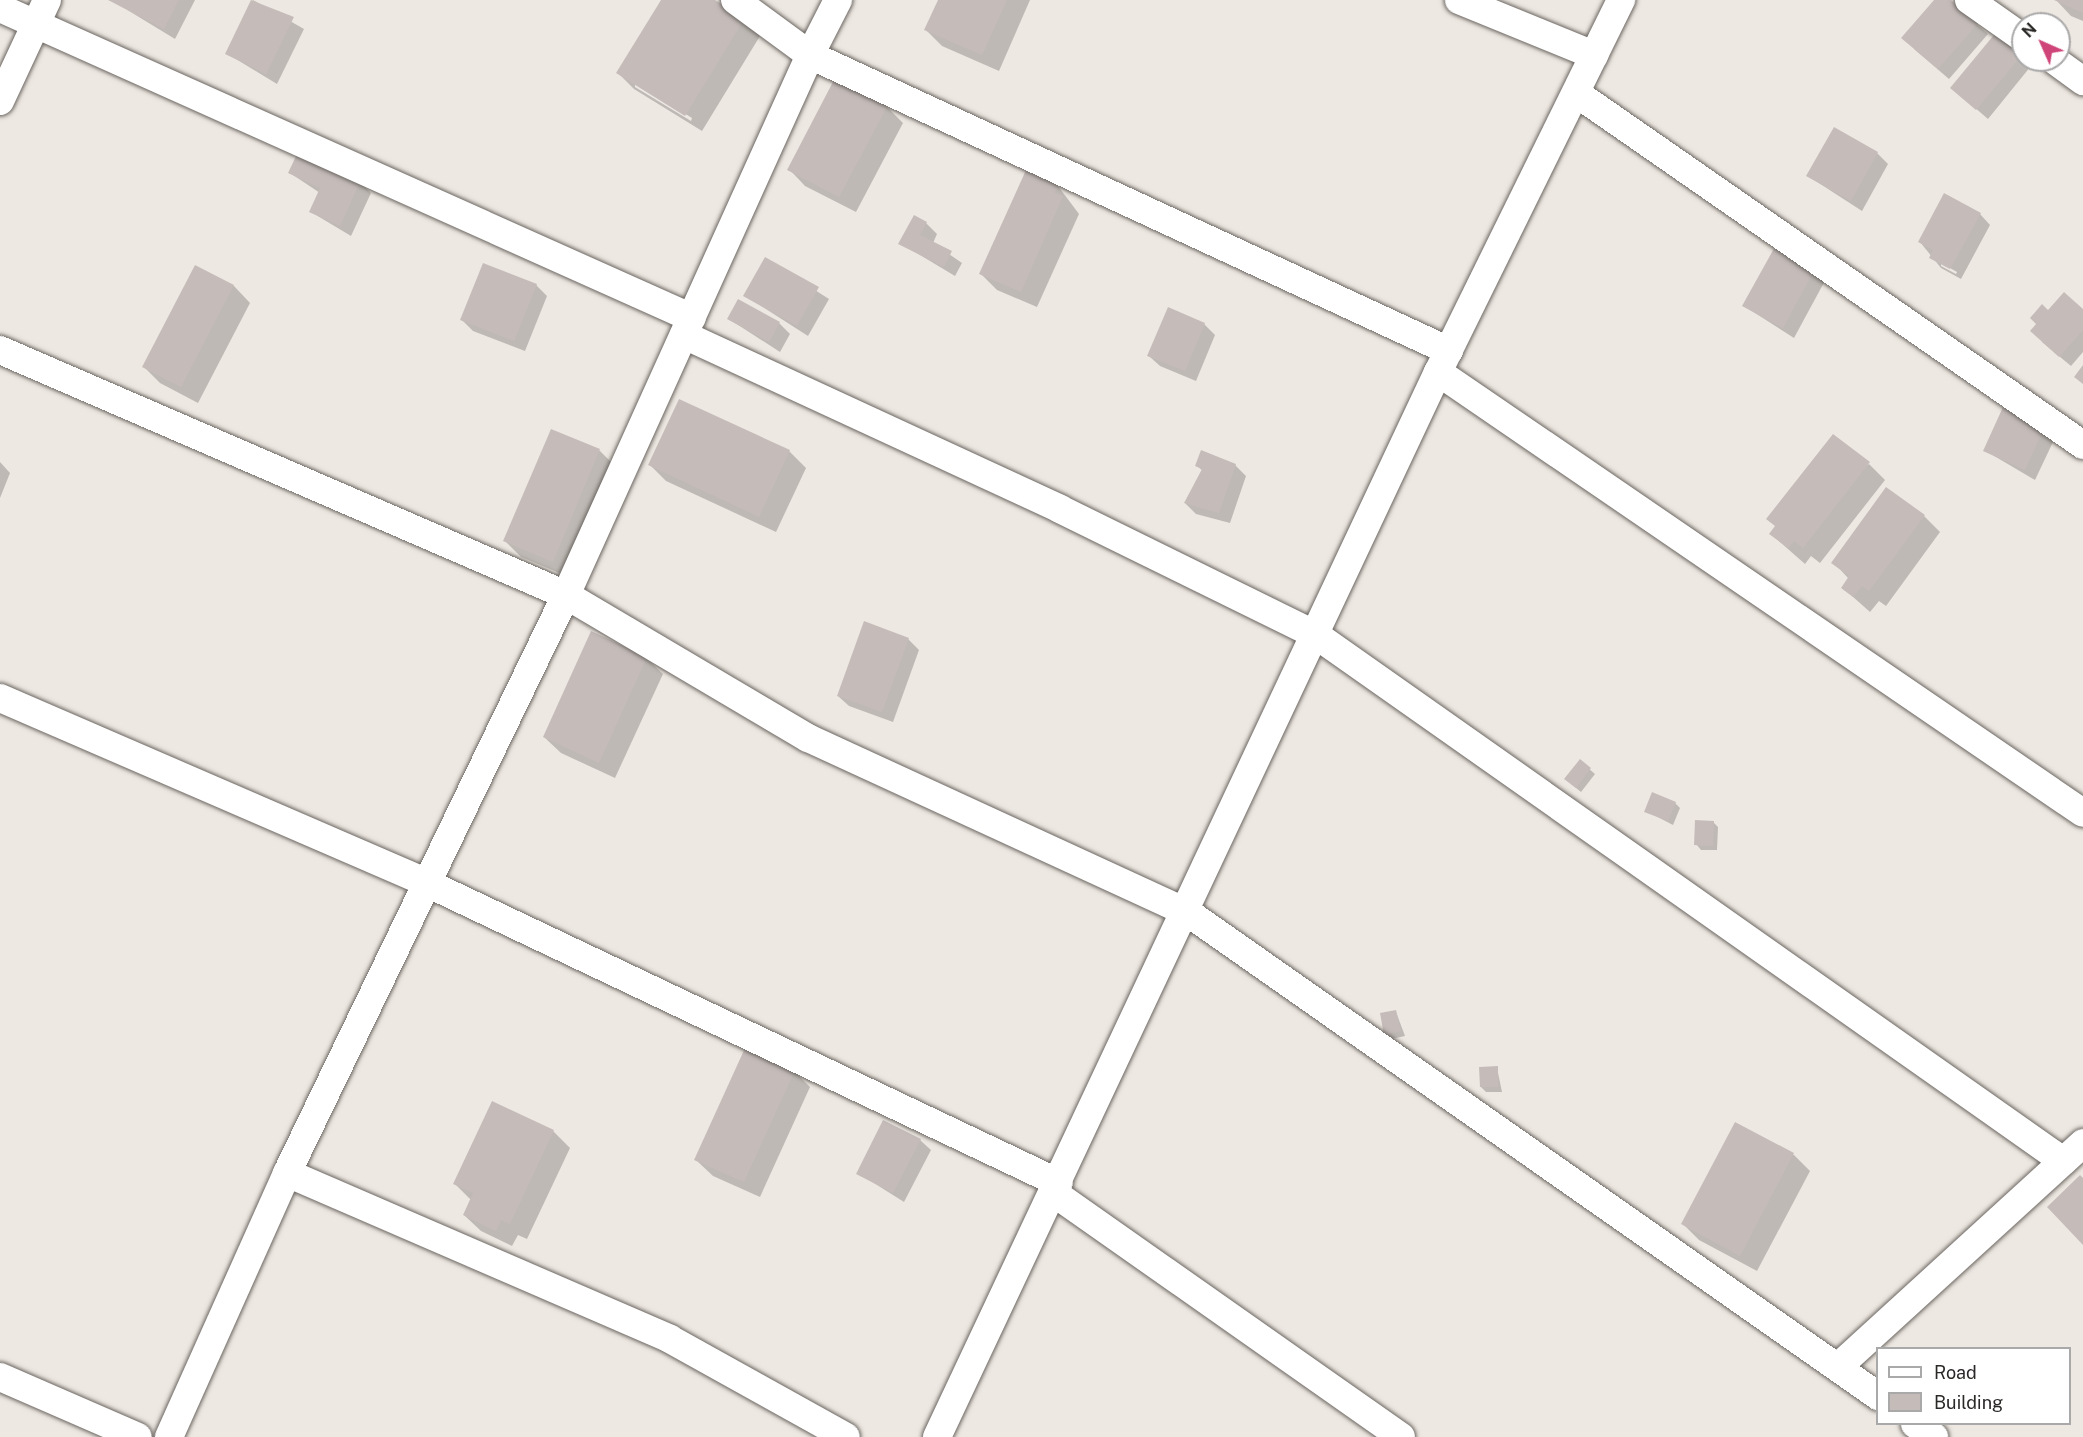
<!DOCTYPE html>
<html>
<head>
<meta charset="utf-8">
<style>
  body { margin:0 }
  #map { position:relative; width:2083px; height:1437px; overflow:hidden; background:#eee8e2; font-family:"Public Sans",sans-serif }
  div>[style] { position:absolute }
  .shadow>* { inset:0; background:#0003 }
  .building>* { inset:0; background:#c5bcba }
  .roads { filter:drop-shadow(0 0 2px #6a6560) drop-shadow(0 0 2px #6a6560) }
  .minor>* { height:28px; margin:-14px; padding:0 14px; transform-origin:14px; border-radius:14px; background:#fff }
  span { translate:-50% -50%; white-space:nowrap; text-align:center; line-height:1.15; -webkit-text-stroke:4.5px #fff; paint-order:stroke }
  .legend { position:absolute; left:1876px; top:1347px; width:195px; height:78px; box-sizing:border-box; background:#fff; border:2px solid #aaa9a9; margin:0; padding:8px 10px; list-style:none; font-size:18px; color:#2b2927 }
  .legend li { display:flex; align-items:center; gap:12px; height:30px }
  .legend b { width:30px; border:2px solid #aaa9a9 }
  .north { position:absolute; left:2011px; top:12px; width:60px; height:60px; box-sizing:border-box; background:#fff; border:2px solid #aaa9a9; border-radius:50%; rotate:315deg; font-size:16px; font-weight:700; line-height:24px; text-align:center; color:#2b2927 }
  .north::after { content:''; display:block; margin:auto; width:21px; height:27px; background:#cf4479; clip-path:polygon(50% 0,100% 100%,50% 72%,0 100%) }
</style>
</head>
<body>
<div id="map">
  <div class="shadow">
    <i style="clip-path:polygon(111px 0,195px 0,175px 39px)"></i>
    <i style="clip-path:polygon(253px 0,304px 29px,277px 84px,226px 53px)"></i>
    <i style="clip-path:polygon(evenodd,663px 0,712px 0,760px 36px,702px 131px,634px 89px,618px 73px,663px 0,635px 83px,692px 118px,691px 121px,635px 87px,635px 83px)"></i>
    <i style="clip-path:polygon(939px 0,1030px 0,999px 71px,942px 46px,926px 30px)"></i>
    <i style="clip-path:polygon(1936px 0,1949px 0,1988px 34px,1949px 79px,1914px 49px)"></i>
    <i style="clip-path:polygon(2056px 0,2083px 0,2083px 21px,2071px 16px)"></i>
    <i style="clip-path:polygon(1998px 32px,2031px 66px,1988px 119px,1952px 88px)"></i>
    <i style="clip-path:polygon(887px 107px,903px 123px,856px 212px,805px 186px,789px 169px)"></i>
    <i style="clip-path:polygon(1877px 153px,1888px 164px,1862px 211px,1808px 176px)"></i>
    <i style="clip-path:polygon(290px 173px,360px 182px,371px 193px,351px 236px,311px 212px,320px 193px)"></i>
    <i style="clip-path:polygon(1058px 186px,1079px 214px,1037px 307px,997px 290px,981px 274px)"></i>
    <i style="clip-path:polygon(evenodd,1980px 214px,1990px 225px,1961px 279px,1941px 268px,1920px 242px,1980px 214px,1941px 263px,1957px 272px,1956px 274px,1941px 266px,1941px 263px)"></i>
    <i style="clip-path:polygon(926px 223px,937px 234px,933px 243px,962px 263px,955px 276px,900px 243px)"></i>
    <i style="clip-path:polygon(1777px 245px,1827px 277px,1794px 338px,1744px 306px)"></i>
    <i style="clip-path:polygon(766px 259px,829px 299px,808px 336px,744px 295px)"></i>
    <i style="clip-path:polygon(196px 267px,234px 286px,250px 303px,198px 403px,160px 383px,144px 367px)"></i>
    <i style="clip-path:polygon(536px 285px,547px 296px,525px 351px,473px 331px,462px 320px)"></i>
    <i style="clip-path:polygon(2083px 311px,2083px 352px,2071px 366px,2042px 342px,2048px 312px)"></i>
    <i style="clip-path:polygon(729px 319px,779px 323px,790px 334px,780px 352px)"></i>
    <i style="clip-path:polygon(1204px 324px,1215px 335px,1196px 381px,1160px 366px,1149px 356px)"></i>
    <i style="clip-path:polygon(680px 401px,789px 451px,806px 468px,776px 532px,666px 481px,650px 465px)"></i>
    <i style="clip-path:polygon(552px 431px,600px 451px,616px 467px,569px 577px,521px 557px,505px 541px)"></i>
    <i style="clip-path:polygon(2042px 432px,2053px 442px,2035px 480px,1984px 450px)"></i>
    <i style="clip-path:polygon(0 462px,10px 473px,0 498px)"></i>
    <i style="clip-path:polygon(1869px 464px,1885px 480px,1820px 563px,1811px 556px,1805px 564px,1771px 534px)"></i>
    <i style="clip-path:polygon(1235px 465px,1246px 476px,1230px 523px,1196px 514px,1185px 503px,1203px 471px,1197px 466px)"></i>
    <i style="clip-path:polygon(1924px 516px,1940px 532px,1886px 606px,1879px 601px,1870px 612px,1843px 588px,1849px 579px,1833px 562px)"></i>
    <i style="clip-path:polygon(908px 639px,919px 650px,893px 722px,849px 706px,838px 696px)"></i>
    <i style="clip-path:polygon(646px 658px,663px 674px,615px 778px,561px 753px,544px 737px)"></i>
    <i style="clip-path:polygon(1580px 761px,1595px 774px,1581px 792px,1571px 784px)"></i>
    <i style="clip-path:polygon(1675px 803px,1680px 808px,1673px 825px,1646px 811px)"></i>
    <i style="clip-path:polygon(1713px 822px,1718px 827px,1717px 850px,1701px 850px,1696px 844px)"></i>
    <i style="clip-path:polygon(1396px 1012px,1405px 1036px,1391px 1039px,1386px 1034px)"></i>
    <i style="clip-path:polygon(1497px 1068px,1502px 1092px,1486px 1092px,1481px 1087px)"></i>
    <i style="clip-path:polygon(794px 1071px,810px 1087px,760px 1197px,713px 1176px,696px 1160px)"></i>
    <i style="clip-path:polygon(1736px 1124px,1794px 1155px,1810px 1171px,1757px 1271px,1699px 1240px,1683px 1224px)"></i>
    <i style="clip-path:polygon(553px 1131px,570px 1148px,527px 1239px,518px 1235px,512px 1246px,481px 1231px,464px 1215px,471px 1200px,455px 1184px)"></i>
    <i style="clip-path:polygon(920px 1140px,931px 1150px,904px 1202px,858px 1173px)"></i>
  </div>
  <div class="building">
    <i style="clip-path:polygon(108px 0,179px 0,164px 29px)"></i>
    <i style="clip-path:polygon(251px 0,294px 17px,266px 74px,225px 54px)"></i>
    <i style="clip-path:polygon(661px 0,715px 0,745px 18px,685px 116px,616px 73px)"></i>
    <i style="clip-path:polygon(938px 0,1007px 0,982px 55px,924px 30px)"></i>
    <i style="clip-path:polygon(1934px 0,1951px 0,1978px 23px,1938px 69px,1901px 38px)"></i>
    <i style="clip-path:polygon(2054px 0,2083px 0,2083px 13px)"></i>
    <i style="clip-path:polygon(1998px 30px,2022px 55px,1976px 110px,1950px 88px)"></i>
    <i style="clip-path:polygon(835px 78px,888px 105px,839px 197px,787px 170px)"></i>
    <i style="clip-path:polygon(1834px 127px,1878px 152px,1851px 201px,1806px 176px)"></i>
    <i style="clip-path:polygon(298px 152px,361px 180px,340px 226px,309px 212px,320px 188px,288px 173px)"></i>
    <i style="clip-path:polygon(1026px 170px,1059px 184px,1055px 193px,1063px 196px,1021px 292px,979px 274px)"></i>
    <i style="clip-path:polygon(1944px 193px,1981px 213px,1950px 269px,1929px 258px,1933px 250px,1918px 242px)"></i>
    <i style="clip-path:polygon(914px 215px,927px 222px,920px 235px,952px 251px,944px 267px,898px 244px)"></i>
    <i style="clip-path:polygon(1777px 243px,1817px 265px,1783px 328px,1742px 306px)"></i>
    <i style="clip-path:polygon(765px 257px,819px 287px,797px 326px,743px 296px)"></i>
    <i style="clip-path:polygon(483px 263px,537px 284px,514px 341px,460px 320px)"></i>
    <i style="clip-path:polygon(195px 265px,234px 285px,181px 387px,142px 367px)"></i>
    <i style="clip-path:polygon(2064px 292px,2083px 309px,2083px 330px,2059px 357px,2030px 331px,2036px 324px,2030px 318px,2042px 304px,2048px 310px)"></i>
    <i style="clip-path:polygon(738px 299px,780px 322px,769px 342px,727px 319px)"></i>
    <i style="clip-path:polygon(1168px 307px,1205px 323px,1185px 371px,1147px 356px)"></i>
    <i style="clip-path:polygon(2083px 365px,2083px 384px,2074px 377px)"></i>
    <i style="clip-path:polygon(679px 399px,790px 450px,759px 517px,648px 465px)"></i>
    <i style="clip-path:polygon(2003px 407px,2043px 430px,2025px 470px,1983px 451px)"></i>
    <i style="clip-path:polygon(551px 429px,600px 449px,553px 562px,503px 541px)"></i>
    <i style="clip-path:polygon(1833px 434px,1870px 462px,1803px 548px,1794px 541px,1788px 548px,1769px 534px,1775px 526px,1766px 519px)"></i>
    <i style="clip-path:polygon(1201px 450px,1236px 464px,1219px 513px,1184px 503px,1202px 469px,1195px 466px)"></i>
    <i style="clip-path:polygon(1886px 487px,1925px 515px,1869px 591px,1862px 586px,1853px 597px,1841px 588px,1849px 576px,1831px 563px)"></i>
    <i style="clip-path:polygon(864px 621px,909px 638px,882px 712px,837px 696px)"></i>
    <i style="clip-path:polygon(591px 631px,647px 657px,599px 763px,543px 737px)"></i>
    <i style="clip-path:polygon(1580px 759px,1591px 768px,1576px 788px,1564px 779px)"></i>
    <i style="clip-path:polygon(1652px 792px,1676px 802px,1668px 821px,1644px 812px)"></i>
    <i style="clip-path:polygon(1695px 820px,1714px 821px,1713px 846px,1694px 845px)"></i>
    <i style="clip-path:polygon(1396px 1010px,1401px 1031px,1384px 1035px,1380px 1013px)"></i>
    <i style="clip-path:polygon(745px 1048px,795px 1070px,744px 1182px,694px 1160px)"></i>
    <i style="clip-path:polygon(1498px 1066px,1498px 1087px,1480px 1087px,1479px 1067px)"></i>
    <i style="clip-path:polygon(492px 1101px,554px 1130px,510px 1224px,501px 1220px,496px 1231px,463px 1215px,473px 1193px,453px 1184px)"></i>
    <i style="clip-path:polygon(883px 1120px,921px 1139px,893px 1193px,856px 1174px)"></i>
    <i style="clip-path:polygon(1735px 1122px,1794px 1153px,1740px 1256px,1681px 1224px)"></i>
    <i style="clip-path:polygon(2080px 1175px,2083px 1178px,2083px 1245px,2047px 1207px)"></i>
  </div>
  <div class="roads">
    <div class="minor">
      <i style="left:838px;top:0;width:62px;rotate:117deg"></i>
      <i style="left:810px;top:55px;width:704px;rotate:24.85deg"></i>
      <i style="left:1459px;top:0;width:146px;rotate:22.2deg"></i>
      <i style="left:1969px;top:0;width:66px;rotate:35.1deg"></i>
      <i style="left:0;top:8px;width:758px;rotate:24.13deg"></i>
      <i style="left:2054px;top:60px;width:36px;rotate:36deg"></i>
      <i style="left:1576px;top:93px;width:617px;rotate:34.77deg"></i>
      <i style="left:0;top:101px;width:111px;rotate:-65deg"></i>
      <i style="left:684px;top:335px;width:414px;rotate:24.8deg"></i>
      <i style="left:1060px;top:509px;width:285px;rotate:26.2deg"></i>
      <i style="left:1316px;top:635px;width:914px;rotate:35.15deg"></i>
      <i style="left:0;top:350px;width:617px;rotate:23.41deg"></i>
      <i style="left:566px;top:595px;width:281px;rotate:30.6deg"></i>
      <i style="left:808px;top:738px;width:417px;rotate:24.7deg"></i>
      <i style="left:1187px;top:912px;width:844px;rotate:35.01deg"></i>
      <i style="left:1438px;top:372px;width:781px;rotate:34.36deg"></i>
      <i style="left:0;top:698px;width:468px;rotate:23.4deg"></i>
      <i style="left:429px;top:884px;width:697px;rotate:25.39deg"></i>
      <i style="left:287px;top:1173px;width:417px;rotate:23.4deg"></i>
      <i style="left:670px;top:1339px;width:201px;rotate:29.1deg"></i>
      <i style="left:1054px;top:1193px;width:424px;rotate:35.1deg"></i>
      <i style="left:1838px;top:1367px;width:332px;rotate:-42.4deg"></i>
      <i style="left:0;top:1377px;width:150px;rotate:23.5deg"></i>
      <i style="left:1915px;top:1424px;width:23px;rotate:34deg"></i>
      <i style="left:169px;top:1437px;width:289px;rotate:-65.9deg"></i>
      <i style="left:287px;top:1173px;width:642px;rotate:-64.23deg"></i>
      <i style="left:566px;top:595px;width:593px;rotate:-65.68deg"></i>
      <i style="left:810px;top:55px;width:93px;rotate:-143.7deg"></i>
      <i style="left:937px;top:1437px;width:1177px;rotate:-64.81deg"></i>
      <i style="left:1438px;top:372px;width:415px;rotate:-63.8deg"></i>
    </div>
  </div>
  <ul class="legend">
  <li><b style="height:8px;background:#fff"></b>Road</li>
  <li><b style="height:16px;background:#c5bcba"></b>Building</li>
  </ul>
  <div class="north">N</div>
</div>
</body>
</html>
